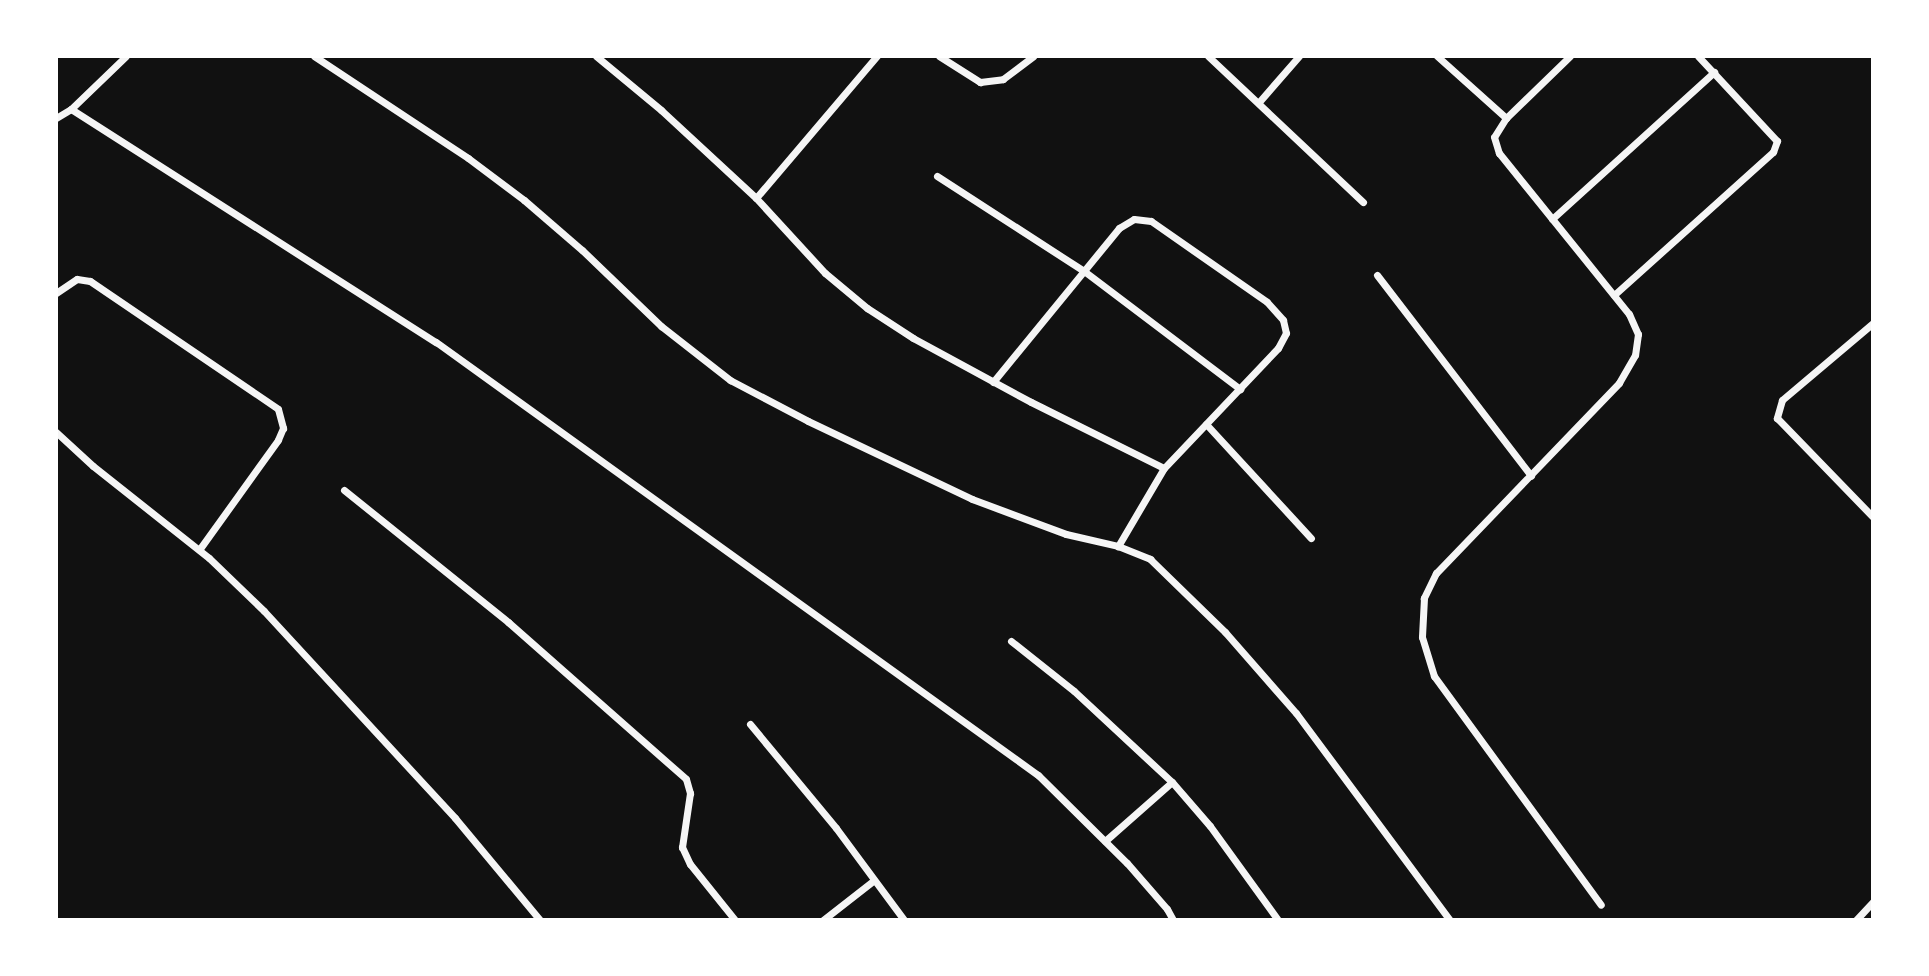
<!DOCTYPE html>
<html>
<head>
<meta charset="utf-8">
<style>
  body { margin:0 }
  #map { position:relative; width:1929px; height:976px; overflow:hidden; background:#111; font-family:Rubik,sans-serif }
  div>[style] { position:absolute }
  .minor>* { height:7px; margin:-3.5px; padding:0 3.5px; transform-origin:3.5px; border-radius:3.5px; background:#f5f5f5 }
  span { translate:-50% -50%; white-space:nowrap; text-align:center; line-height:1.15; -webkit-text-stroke:5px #fff; paint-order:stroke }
  .frame { position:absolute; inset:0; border:58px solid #fff; pointer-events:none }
</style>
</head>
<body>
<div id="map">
  <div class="minor">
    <i style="left:314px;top:56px;width:185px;rotate:33.5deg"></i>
    <i style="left:468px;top:158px;width:70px;rotate:36.9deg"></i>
    <i style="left:524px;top:200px;width:77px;rotate:40.8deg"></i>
    <i style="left:582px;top:250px;width:110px;rotate:43.9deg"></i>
    <i style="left:661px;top:326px;width:88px;rotate:38deg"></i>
    <i style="left:730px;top:380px;width:88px;rotate:27.7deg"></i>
    <i style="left:808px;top:421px;width:182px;rotate:25.4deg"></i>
    <i style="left:972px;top:499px;width:100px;rotate:20.4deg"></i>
    <i style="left:1066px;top:534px;width:53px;rotate:13deg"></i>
    <i style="left:1118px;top:546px;width:35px;rotate:22deg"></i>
    <i style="left:1150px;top:559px;width:105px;rotate:44.2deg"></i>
    <i style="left:1225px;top:632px;width:108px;rotate:48.8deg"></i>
    <i style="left:1296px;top:713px;width:258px;rotate:53.4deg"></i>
    <i style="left:596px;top:56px;width:85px;rotate:39.7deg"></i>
    <i style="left:661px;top:110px;width:129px;rotate:42.8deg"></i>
    <i style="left:756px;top:198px;width:102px;rotate:47.4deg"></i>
    <i style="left:825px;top:273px;width:55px;rotate:39.8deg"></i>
    <i style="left:867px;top:308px;width:55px;rotate:33.1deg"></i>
    <i style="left:913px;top:338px;width:134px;rotate:28.5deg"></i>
    <i style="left:1031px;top:402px;width:148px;rotate:26.4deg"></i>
    <i style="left:939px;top:56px;width:49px;rotate:32.4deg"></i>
    <i style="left:980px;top:82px;width:23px;rotate:-7deg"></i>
    <i style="left:1003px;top:79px;width:38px;rotate:-37deg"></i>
    <i style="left:1208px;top:56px;width:213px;rotate:43.3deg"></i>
    <i style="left:1437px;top:56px;width:93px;rotate:41.9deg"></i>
    <i style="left:1570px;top:56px;width:89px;rotate:135.9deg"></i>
    <i style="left:1506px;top:118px;width:22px;rotate:122deg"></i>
    <i style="left:1494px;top:137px;width:17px;rotate:73deg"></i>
    <i style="left:1499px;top:153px;width:207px;rotate:51.1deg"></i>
    <i style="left:1629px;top:314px;width:22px;rotate:66deg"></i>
    <i style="left:1638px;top:334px;width:21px;rotate:98deg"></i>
    <i style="left:1635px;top:355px;width:32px;rotate:120deg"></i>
    <i style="left:1619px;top:383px;width:264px;rotate:133.9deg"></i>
    <i style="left:1436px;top:573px;width:28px;rotate:116deg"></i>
    <i style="left:1424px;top:598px;width:39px;rotate:93deg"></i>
    <i style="left:1422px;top:637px;width:41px;rotate:72.9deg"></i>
    <i style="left:1434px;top:676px;width:283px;rotate:53.9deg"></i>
    <i style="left:1259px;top:102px;width:61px;rotate:-49deg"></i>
    <i style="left:71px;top:109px;width:433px;rotate:32.6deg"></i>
    <i style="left:436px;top:342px;width:742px;rotate:35.73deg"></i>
    <i style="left:1038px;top:775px;width:125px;rotate:44.7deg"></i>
    <i style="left:1127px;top:863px;width:61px;rotate:49deg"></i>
    <i style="left:1167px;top:909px;width:13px;rotate:61deg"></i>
    <i style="left:56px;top:118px;width:17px;rotate:-31deg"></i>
    <i style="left:71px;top:109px;width:76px;rotate:-43.9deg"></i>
    <i style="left:937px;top:176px;width:175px;rotate:32.9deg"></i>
    <i style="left:1084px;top:271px;width:196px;rotate:37.1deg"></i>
    <i style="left:756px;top:198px;width:187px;rotate:-49.6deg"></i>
    <i style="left:1552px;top:219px;width:219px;rotate:-42.2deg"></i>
    <i style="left:1377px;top:275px;width:253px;rotate:52.5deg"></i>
    <i style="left:56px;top:293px;width:25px;rotate:-34deg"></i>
    <i style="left:77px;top:279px;width:13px;rotate:9deg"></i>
    <i style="left:90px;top:281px;width:227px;rotate:34.2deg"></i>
    <i style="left:278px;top:409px;width:20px;rotate:75deg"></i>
    <i style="left:283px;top:428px;width:13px;rotate:113deg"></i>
    <i style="left:278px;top:440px;width:135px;rotate:125.7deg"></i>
    <i style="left:1614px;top:295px;width:214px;rotate:-42deg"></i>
    <i style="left:1773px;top:152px;width:12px;rotate:-70deg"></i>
    <i style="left:1777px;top:141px;width:116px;rotate:-132.9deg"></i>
    <i style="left:1873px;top:323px;width:119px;rotate:139.8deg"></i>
    <i style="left:1782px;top:400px;width:19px;rotate:106deg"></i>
    <i style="left:1777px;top:418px;width:138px;rotate:45.9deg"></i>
    <i style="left:993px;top:382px;width:199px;rotate:-50.7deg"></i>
    <i style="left:1119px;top:228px;width:17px;rotate:-31deg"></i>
    <i style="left:1134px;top:219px;width:17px;rotate:7deg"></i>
    <i style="left:1151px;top:221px;width:141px;rotate:34.9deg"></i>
    <i style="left:1267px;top:302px;width:24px;rotate:48deg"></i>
    <i style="left:1283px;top:320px;width:13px;rotate:77deg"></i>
    <i style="left:1286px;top:333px;width:17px;rotate:118deg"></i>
    <i style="left:1278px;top:348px;width:166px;rotate:133.5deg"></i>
    <i style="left:1164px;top:468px;width:91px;rotate:120.5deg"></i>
    <i style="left:1206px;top:424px;width:155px;rotate:47.4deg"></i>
    <i style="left:56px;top:432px;width:50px;rotate:42.6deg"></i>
    <i style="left:93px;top:466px;width:148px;rotate:38.4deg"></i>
    <i style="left:209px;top:558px;width:76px;rotate:43.9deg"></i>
    <i style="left:264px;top:611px;width:282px;rotate:47.3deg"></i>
    <i style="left:455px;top:818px;width:133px;rotate:50.2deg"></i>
    <i style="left:344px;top:490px;width:211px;rotate:38.8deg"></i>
    <i style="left:508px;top:622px;width:237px;rotate:41.4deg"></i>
    <i style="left:686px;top:779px;width:15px;rotate:74deg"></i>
    <i style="left:690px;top:793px;width:55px;rotate:98.4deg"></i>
    <i style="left:682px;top:847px;width:19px;rotate:65deg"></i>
    <i style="left:690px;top:864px;width:72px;rotate:51.2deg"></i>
    <i style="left:1011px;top:641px;width:80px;rotate:38.4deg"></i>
    <i style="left:1074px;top:691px;width:134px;rotate:42.9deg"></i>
    <i style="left:1172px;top:782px;width:58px;rotate:49.2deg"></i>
    <i style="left:1210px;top:826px;width:116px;rotate:54.1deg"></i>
    <i style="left:750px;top:724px;width:135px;rotate:50.4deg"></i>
    <i style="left:836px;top:828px;width:114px;rotate:53.5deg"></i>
    <i style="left:1105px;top:841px;width:89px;rotate:-41.4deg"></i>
    <i style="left:823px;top:920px;width:63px;rotate:-38deg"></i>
    <i style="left:1856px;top:920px;width:25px;rotate:-47deg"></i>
  </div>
  <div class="frame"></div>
</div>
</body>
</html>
